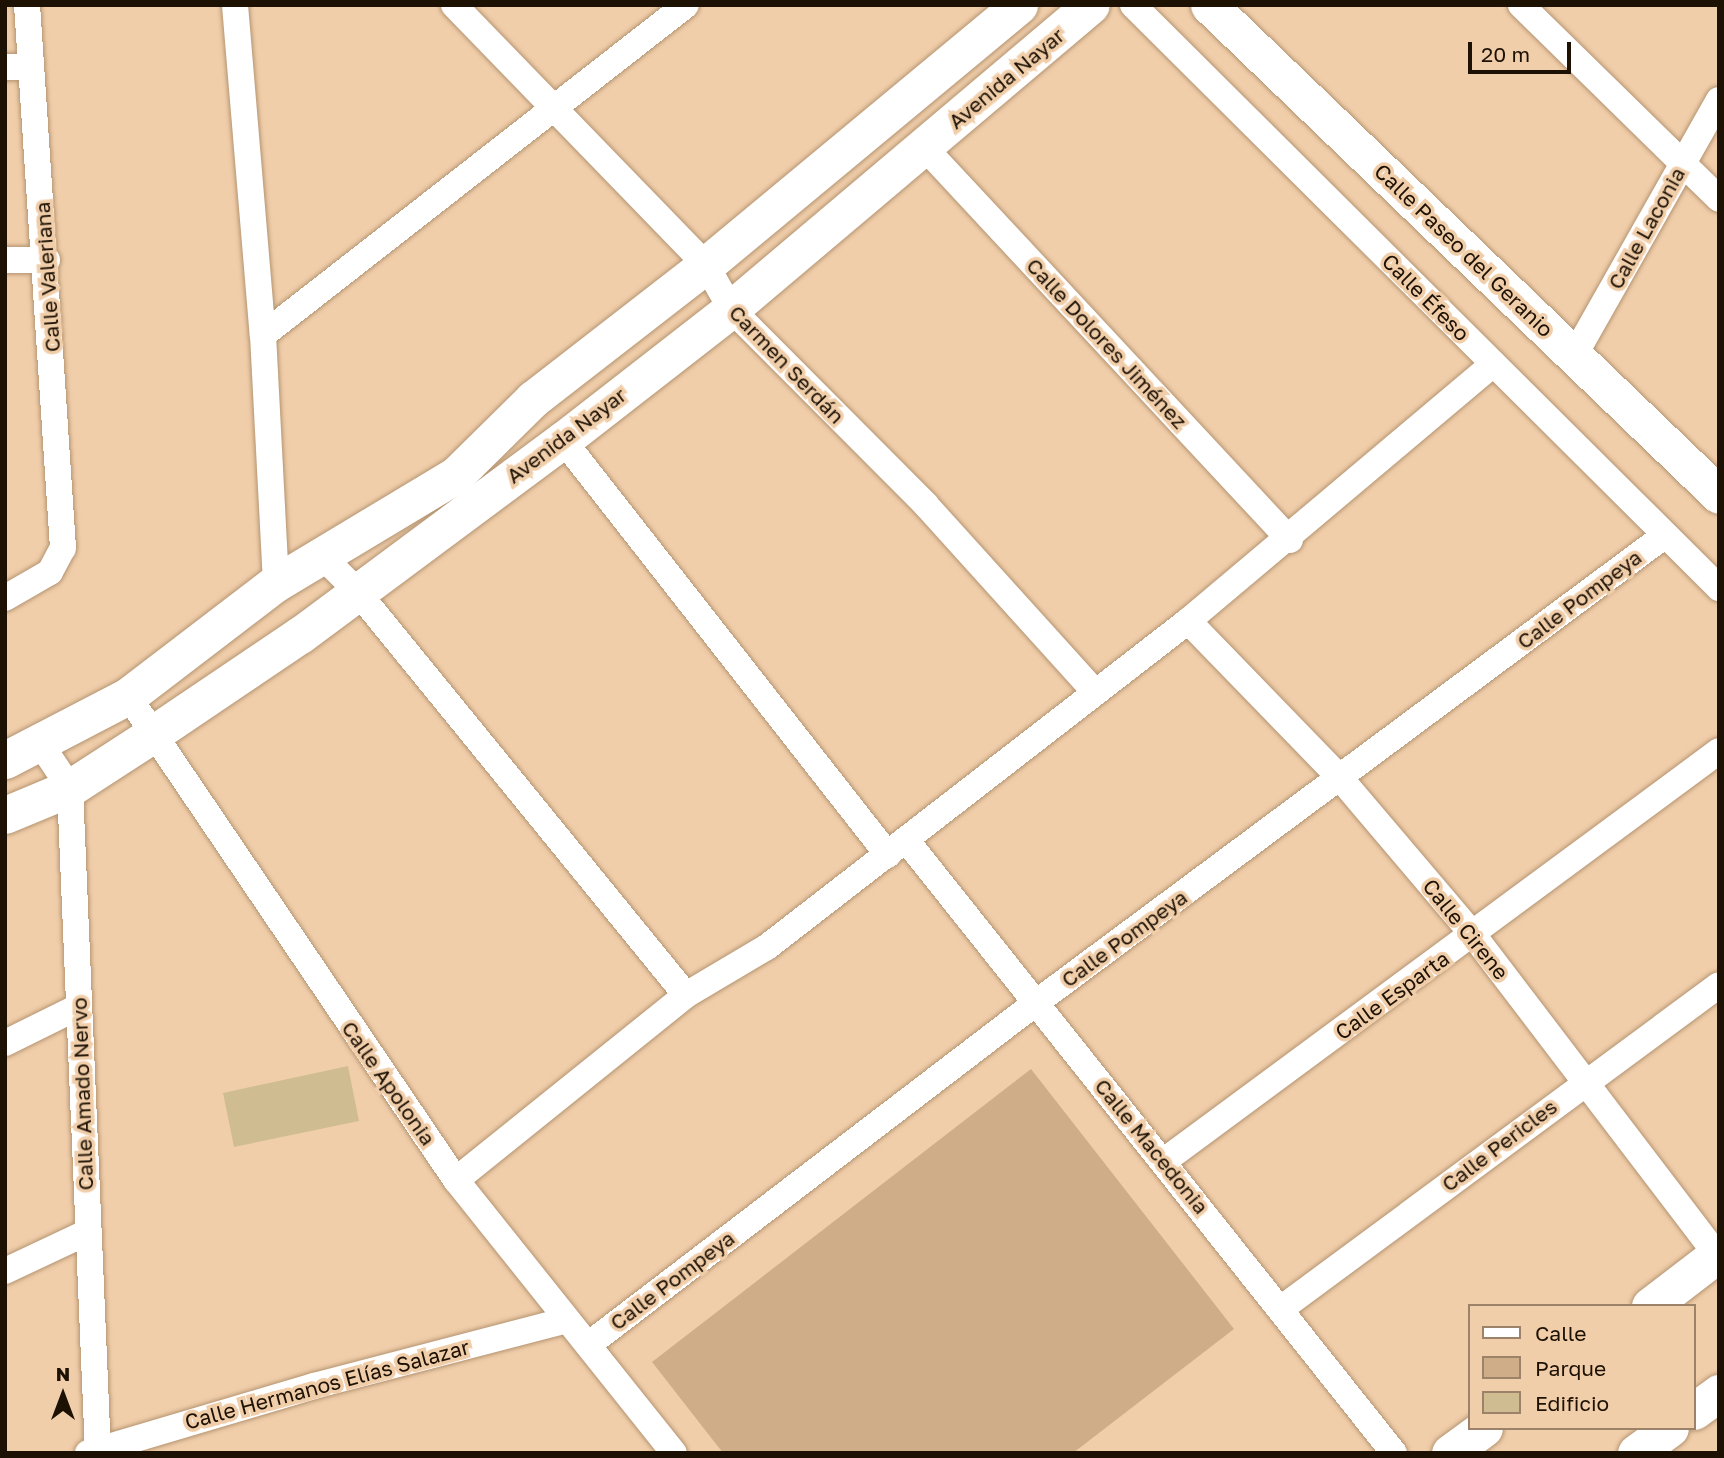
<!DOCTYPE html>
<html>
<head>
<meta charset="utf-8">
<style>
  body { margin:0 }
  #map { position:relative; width:1724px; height:1458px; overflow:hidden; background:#f1ceaa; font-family:"Golos Text",sans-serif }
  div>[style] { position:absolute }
  .green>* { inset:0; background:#d0ad89 }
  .building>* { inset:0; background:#cfbd91 }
  .roads { filter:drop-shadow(0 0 2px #b49472) drop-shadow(0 0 2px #b49472) }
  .street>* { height:26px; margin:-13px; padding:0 13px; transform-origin:13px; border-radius:13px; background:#fff }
  .secondary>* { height:37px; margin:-18.5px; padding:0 18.5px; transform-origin:18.5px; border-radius:18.5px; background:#fff }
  span { translate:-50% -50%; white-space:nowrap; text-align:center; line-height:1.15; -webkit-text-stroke:7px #f1ceaa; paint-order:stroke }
  .street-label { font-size:21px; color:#1d1104 }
  .frame { position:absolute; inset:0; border:7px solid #1d1104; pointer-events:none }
  .legend { position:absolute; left:1468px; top:1304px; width:228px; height:126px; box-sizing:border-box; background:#f1ceaa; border:2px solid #9c8268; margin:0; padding:9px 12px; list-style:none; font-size:21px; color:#1d1104 }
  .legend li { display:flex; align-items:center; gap:14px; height:35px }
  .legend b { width:35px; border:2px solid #9c8268 }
  .north { position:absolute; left:28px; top:1360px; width:70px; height:70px; -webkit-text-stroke:5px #f1ceaa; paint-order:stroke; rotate:0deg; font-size:19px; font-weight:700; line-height:28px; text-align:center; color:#1d1104 }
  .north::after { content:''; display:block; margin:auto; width:24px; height:32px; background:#1d1104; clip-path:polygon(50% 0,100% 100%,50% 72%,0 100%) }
  .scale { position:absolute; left:1468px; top:42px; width:103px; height:32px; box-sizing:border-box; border:4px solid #1d1104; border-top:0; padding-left:9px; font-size:21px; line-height:24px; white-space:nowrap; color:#1d1104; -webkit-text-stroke:5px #f1ceaa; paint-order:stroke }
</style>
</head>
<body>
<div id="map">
  <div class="green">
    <i style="clip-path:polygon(1031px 1069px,1234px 1329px,1073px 1453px,723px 1453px,652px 1362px)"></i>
  </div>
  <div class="building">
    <i style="clip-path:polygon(348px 1066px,359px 1121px,234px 1147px,223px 1093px)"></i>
  </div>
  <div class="roads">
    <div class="street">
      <i style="left:235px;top:5px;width:331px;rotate:85.2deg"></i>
      <i style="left:263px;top:335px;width:248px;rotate:87deg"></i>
      <i style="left:454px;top:5px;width:362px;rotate:45.9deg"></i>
      <i style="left:706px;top:265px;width:51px;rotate:60.4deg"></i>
      <i style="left:731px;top:309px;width:276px;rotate:45.1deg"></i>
      <i style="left:926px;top:505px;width:252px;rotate:47.9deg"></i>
      <i style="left:1133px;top:5px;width:827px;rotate:44.85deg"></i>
      <i style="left:1521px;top:5px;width:277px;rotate:44.4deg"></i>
      <i style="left:5px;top:67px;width:26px"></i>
      <i style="left:924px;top:147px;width:537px;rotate:47.04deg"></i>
      <i style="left:5px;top:260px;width:42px"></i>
      <i style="left:263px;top:335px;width:536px;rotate:-37.96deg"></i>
      <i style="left:1574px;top:356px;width:294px;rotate:-60.5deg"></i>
      <i style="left:563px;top:440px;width:527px;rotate:51.93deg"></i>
      <i style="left:322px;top:556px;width:48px;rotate:45deg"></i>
      <i style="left:356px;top:590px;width:522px;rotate:50.83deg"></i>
      <i style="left:5px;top:598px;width:52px;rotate:-30deg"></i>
      <i style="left:50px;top:572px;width:27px;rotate:-62deg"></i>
      <i style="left:63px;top:548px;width:544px;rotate:-93.79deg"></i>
      <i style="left:1188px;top:621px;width:220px;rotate:45.9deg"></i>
      <i style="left:1341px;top:779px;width:206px;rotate:49.7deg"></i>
      <i style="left:1474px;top:936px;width:405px;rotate:52.7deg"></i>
      <i style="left:128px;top:696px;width:585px;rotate:55.88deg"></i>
      <i style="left:456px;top:1180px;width:349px;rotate:51.4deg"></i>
      <i style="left:40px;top:743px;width:54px;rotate:56.3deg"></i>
      <i style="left:70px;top:788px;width:666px;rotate:87.59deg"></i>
      <i style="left:907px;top:841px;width:782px;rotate:51.49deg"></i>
      <i style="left:5px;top:1043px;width:81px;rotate:-26.3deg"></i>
      <i style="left:1164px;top:1161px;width:690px;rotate:-36.45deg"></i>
      <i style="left:456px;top:1180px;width:295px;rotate:-38.8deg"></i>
      <i style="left:686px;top:995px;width:94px;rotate:-30.7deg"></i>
      <i style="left:767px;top:947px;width:532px;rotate:-37.75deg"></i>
      <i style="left:1188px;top:621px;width:399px;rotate:-40.1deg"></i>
      <i style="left:5px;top:1271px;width:92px;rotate:-25.2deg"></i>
      <i style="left:1282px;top:1308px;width:543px;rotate:-36.47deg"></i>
      <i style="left:588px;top:1345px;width:565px;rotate:-37.38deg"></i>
      <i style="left:1037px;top:1002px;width:781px;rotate:-36.62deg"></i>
      <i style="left:88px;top:1453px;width:236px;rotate:-16.5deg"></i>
      <i style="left:314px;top:1386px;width:261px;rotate:-14.6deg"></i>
    </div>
    <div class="secondary">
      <i style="left:1209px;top:5px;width:707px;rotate:43.85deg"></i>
      <i style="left:5px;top:760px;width:139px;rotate:-27.5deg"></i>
      <i style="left:128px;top:696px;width:186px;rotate:-37.4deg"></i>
      <i style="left:276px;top:583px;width:210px;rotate:-31deg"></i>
      <i style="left:456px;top:475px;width:108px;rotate:-44.6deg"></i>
      <i style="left:533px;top:399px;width:219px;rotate:-37.8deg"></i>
      <i style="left:706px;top:265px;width:407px;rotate:-39.7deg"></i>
      <i style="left:5px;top:815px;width:70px;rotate:-22.6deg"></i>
      <i style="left:70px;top:788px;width:95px;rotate:-33deg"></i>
      <i style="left:150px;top:736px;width:181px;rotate:-34deg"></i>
      <i style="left:300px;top:635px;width:327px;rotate:-36.6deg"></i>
      <i style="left:563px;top:440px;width:213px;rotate:-37.9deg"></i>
      <i style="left:731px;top:309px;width:471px;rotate:-40.2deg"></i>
      <i style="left:1650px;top:1306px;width:87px;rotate:-37.5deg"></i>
      <i style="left:1694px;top:1411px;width:31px;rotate:-36deg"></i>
      <i style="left:1450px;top:1453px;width:42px;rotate:-36.3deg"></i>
      <i style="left:1636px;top:1453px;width:42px;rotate:-36.3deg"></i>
    </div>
  </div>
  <div class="street-label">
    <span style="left:1006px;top:78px;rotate:-40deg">Avenida Nayar</span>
    <span style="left:1646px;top:228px;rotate:-61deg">Calle Laconia</span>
    <span style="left:1464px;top:250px;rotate:44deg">Calle Paseo del Geranio</span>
    <span style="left:47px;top:277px;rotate:-94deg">Calle Valeriana</span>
    <span style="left:1426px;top:297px;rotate:45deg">Calle Éfeso</span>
    <span style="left:1107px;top:343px;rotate:47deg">Calle Dolores Jiménez</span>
    <span style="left:787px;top:364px;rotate:46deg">Carmen Serdán</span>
    <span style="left:566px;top:435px;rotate:-37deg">Avenida Nayar</span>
    <span style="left:1579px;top:599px;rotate:-37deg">Calle Pompeya</span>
    <span style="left:1466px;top:929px;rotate:51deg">Calle Cirene</span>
    <span style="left:1124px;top:938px;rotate:-36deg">Calle Pompeya</span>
    <span style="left:1392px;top:995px;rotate:-36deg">Calle Esparta</span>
    <span style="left:389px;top:1083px;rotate:55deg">Calle Apolonia</span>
    <span style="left:82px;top:1094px;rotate:-92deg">Calle Amado Nervo</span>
    <span style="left:1499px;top:1145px;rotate:-37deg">Calle Pericles</span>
    <span style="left:1152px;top:1146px;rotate:51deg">Calle Macedonia</span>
    <span style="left:672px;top:1280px;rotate:-37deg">Calle Pompeya</span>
    <span style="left:327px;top:1384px;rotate:-15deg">Calle Hermanos Elías Salazar</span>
  </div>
  <div class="frame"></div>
  <ul class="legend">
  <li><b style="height:9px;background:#fff"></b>Calle</li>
  <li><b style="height:19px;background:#d0ad89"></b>Parque</li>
  <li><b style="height:19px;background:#cfbd91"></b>Edificio</li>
  </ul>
  <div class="north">N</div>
  <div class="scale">20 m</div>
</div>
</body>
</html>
